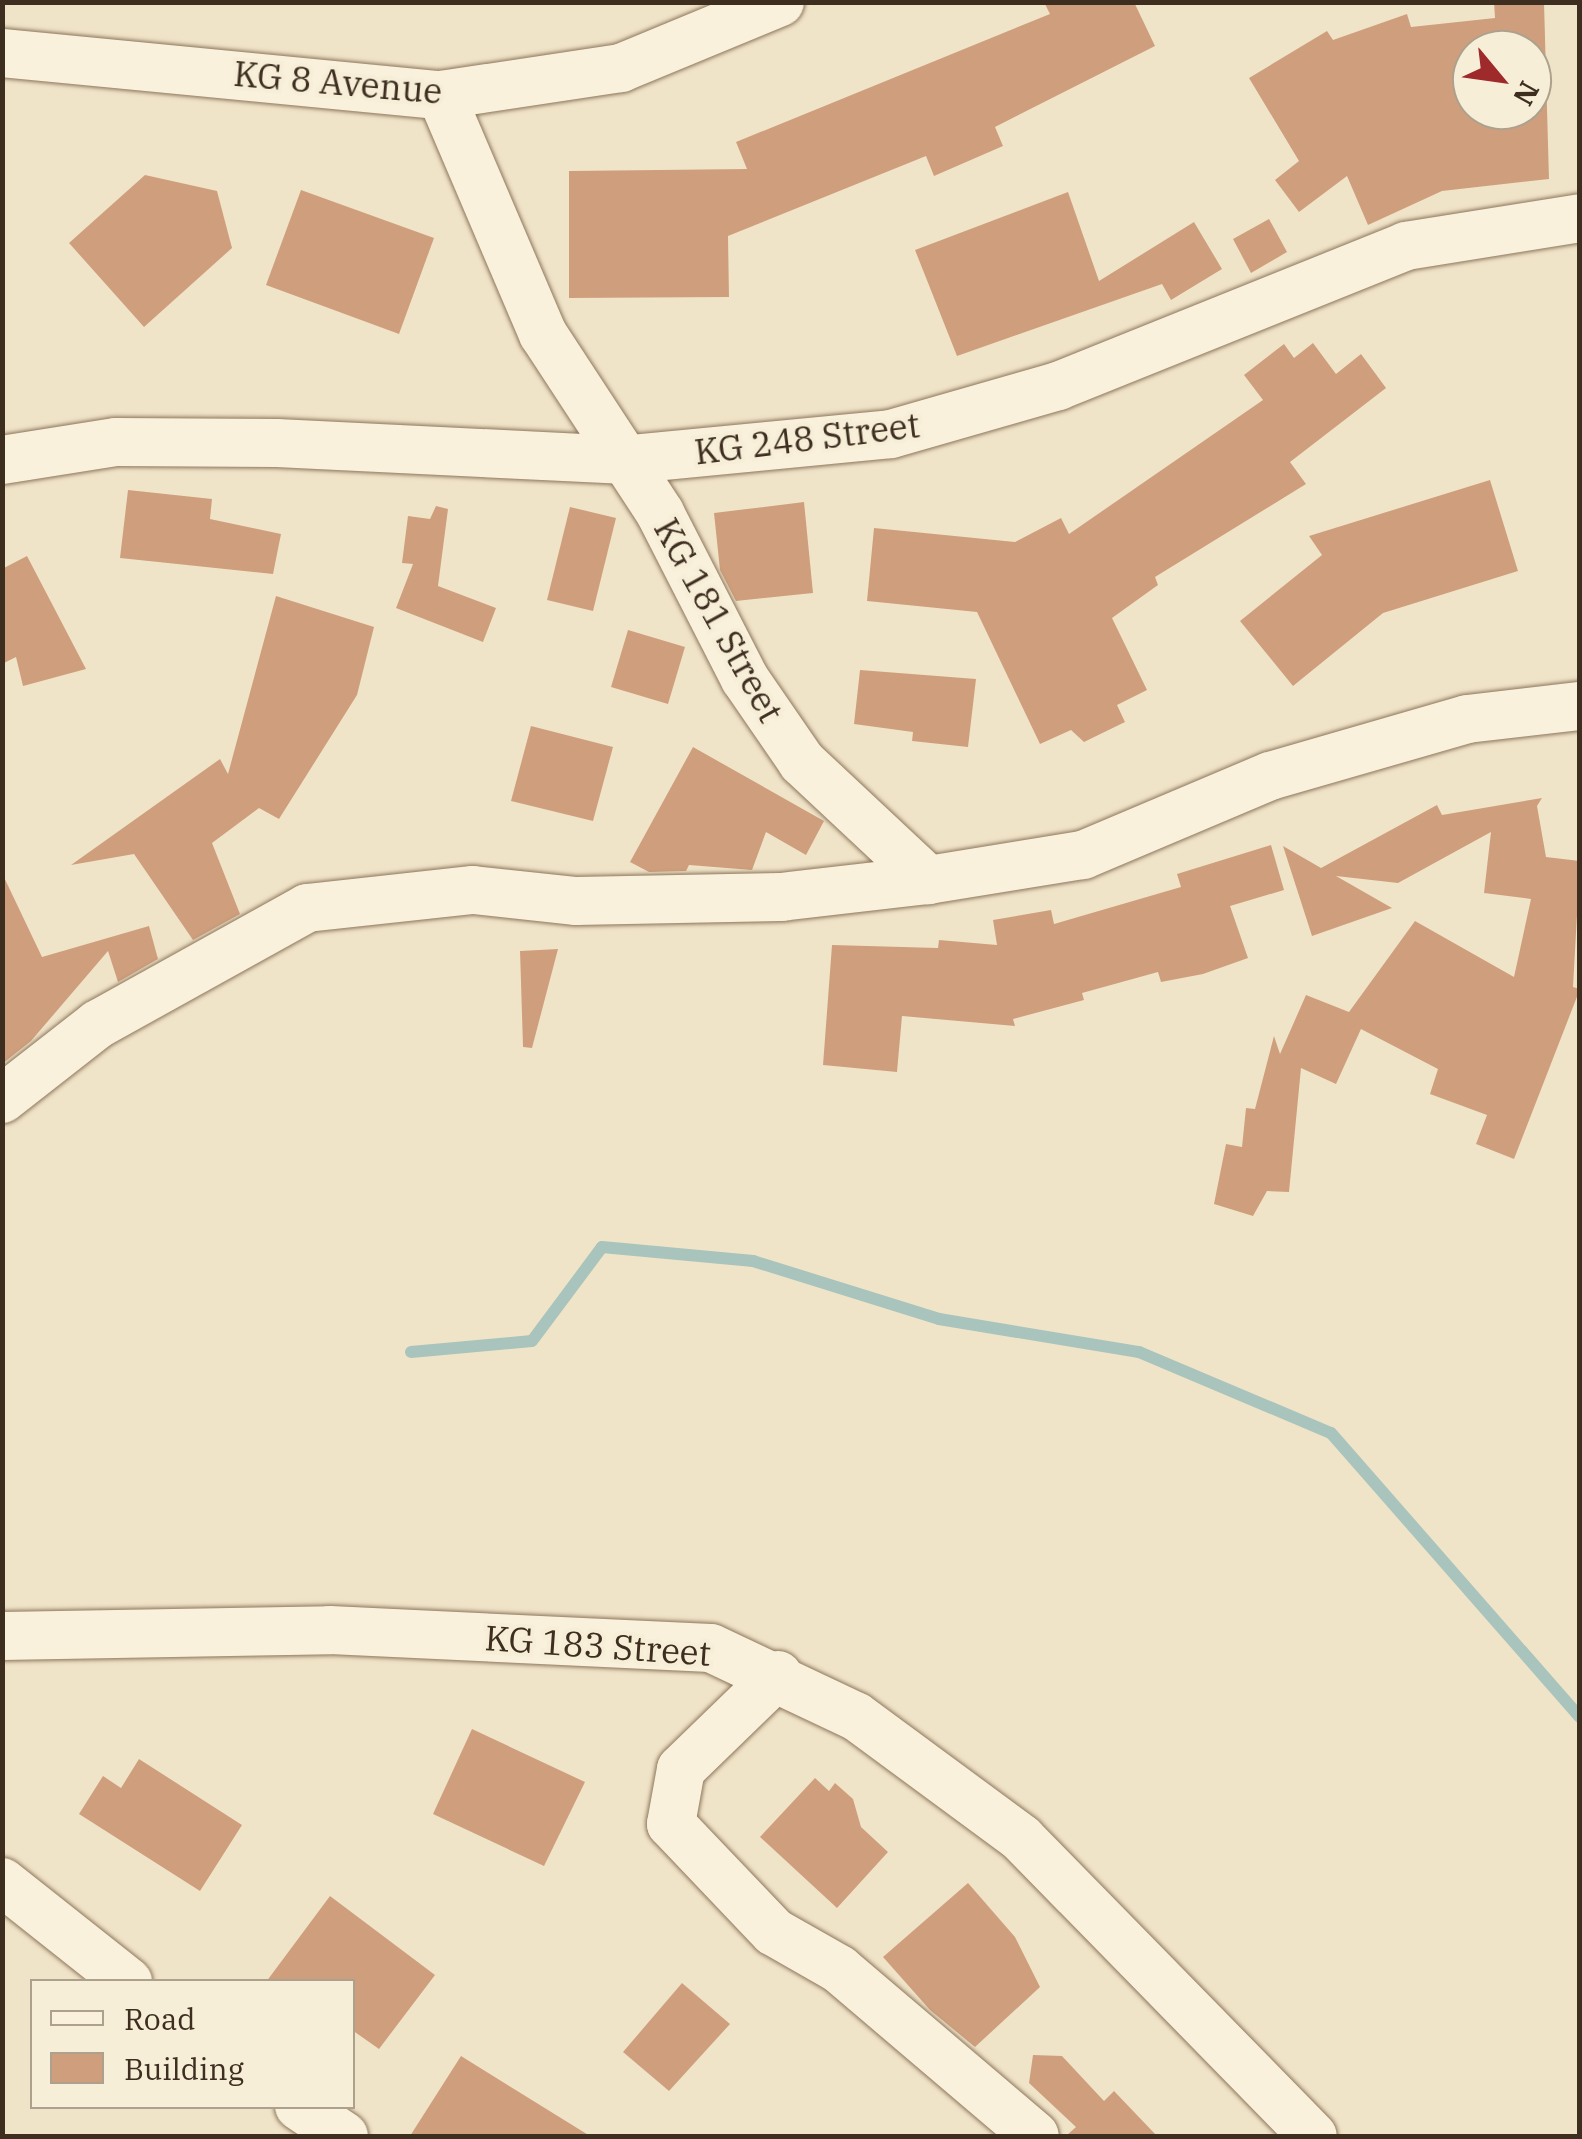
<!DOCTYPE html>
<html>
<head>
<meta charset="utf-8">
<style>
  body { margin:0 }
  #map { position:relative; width:1582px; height:2139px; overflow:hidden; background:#f0e4c8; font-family:"IBM Plex Serif",serif }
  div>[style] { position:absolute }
  .stream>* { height:12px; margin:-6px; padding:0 6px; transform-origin:6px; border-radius:6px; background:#a9c4bc }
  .building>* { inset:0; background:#cf9f7d }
  .roads { filter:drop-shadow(0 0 2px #8d765c) drop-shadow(0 0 2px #8d765c) }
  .minor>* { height:48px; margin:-24px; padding:0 24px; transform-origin:24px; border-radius:24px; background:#faf1dc }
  span { translate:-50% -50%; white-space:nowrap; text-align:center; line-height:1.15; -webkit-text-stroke:8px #f7eed8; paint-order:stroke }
  .street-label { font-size:35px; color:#3d2e20 }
  .frame { position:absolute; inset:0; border:5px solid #3d2e20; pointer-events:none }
  .legend { position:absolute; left:30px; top:1979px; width:325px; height:130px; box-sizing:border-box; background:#f7eed8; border:2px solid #ada18e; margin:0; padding:12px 18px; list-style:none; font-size:30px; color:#3d2e20 }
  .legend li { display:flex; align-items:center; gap:20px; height:50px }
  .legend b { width:50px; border:2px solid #ada18e }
  .north { position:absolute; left:1452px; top:30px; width:100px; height:100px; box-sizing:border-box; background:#f7eed8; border:2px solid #ada18e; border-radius:50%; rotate:119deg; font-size:28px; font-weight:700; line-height:40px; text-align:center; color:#3d2e20 }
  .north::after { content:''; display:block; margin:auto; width:35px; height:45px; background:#9e2a2b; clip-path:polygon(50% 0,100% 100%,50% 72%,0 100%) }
</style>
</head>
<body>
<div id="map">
  <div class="stream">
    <i style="left:411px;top:1352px;width:121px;rotate:-5.2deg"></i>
    <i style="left:532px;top:1341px;width:117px;rotate:-53.3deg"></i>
    <i style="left:602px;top:1247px;width:152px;rotate:5.3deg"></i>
    <i style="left:753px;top:1261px;width:195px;rotate:17.3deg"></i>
    <i style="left:939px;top:1319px;width:203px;rotate:9.4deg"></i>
    <i style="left:1139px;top:1352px;width:208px;rotate:22.9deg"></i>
    <i style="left:1331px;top:1433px;width:378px;rotate:48.8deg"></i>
  </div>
  <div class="building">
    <i style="clip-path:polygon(1044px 2px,1134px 2px,1155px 46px,995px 127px,1003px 146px,934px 176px,926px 156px,728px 236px,729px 297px,569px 298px,569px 171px,747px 169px,736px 142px,1050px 14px)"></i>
    <i style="clip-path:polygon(evenodd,1494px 2px,1544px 2px,1549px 179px,1442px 191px,1368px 225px,1347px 176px,1299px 212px,1275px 180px,1299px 161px,1249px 78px,1327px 31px,1333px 40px,1407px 14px,1411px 27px,1495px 18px,1494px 2px,1472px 50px,1532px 50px,1532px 110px,1472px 110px,1472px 50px)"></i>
    <i style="clip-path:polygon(145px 175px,217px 191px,232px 248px,144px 327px,69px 243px)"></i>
    <i style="clip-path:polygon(301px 190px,434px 238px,399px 334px,266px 285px)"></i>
    <i style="clip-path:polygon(1068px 192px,1099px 281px,1194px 222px,1222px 269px,1171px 300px,1162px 284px,957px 356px,915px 250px)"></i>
    <i style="clip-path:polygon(1269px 219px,1287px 252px,1251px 273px,1233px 239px)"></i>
    <i style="clip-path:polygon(1313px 343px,1336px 374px,1361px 354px,1386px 388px,1290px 462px,1306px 484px,1155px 577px,1158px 585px,1112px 618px,1147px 690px,1117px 705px,1125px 722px,1084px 742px,1071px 730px,1040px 744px,977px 612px,867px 601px,874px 528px,1015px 542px,1061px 518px,1069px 534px,1263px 400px,1244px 375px,1284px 344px,1294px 358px)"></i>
    <i style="clip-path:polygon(1490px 480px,1518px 571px,1383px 613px,1293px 686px,1240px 621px,1322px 555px,1309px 536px)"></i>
    <i style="clip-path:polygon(128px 490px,212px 499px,210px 519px,281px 534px,273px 574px,120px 558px)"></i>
    <i style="clip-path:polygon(804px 502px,813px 593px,736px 601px,720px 570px,714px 513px)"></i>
    <i style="clip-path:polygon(436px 506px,448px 509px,438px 586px,496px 608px,483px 642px,396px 608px,413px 564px,402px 563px,408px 516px,430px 519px)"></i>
    <i style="clip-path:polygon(570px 507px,616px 518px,593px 611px,547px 600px)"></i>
    <i style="clip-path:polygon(27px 556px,86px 669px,23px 686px,16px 657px,2px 664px,2px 569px)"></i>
    <i style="clip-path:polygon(276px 596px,374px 627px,357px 695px,279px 819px,259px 808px,212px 843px,240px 914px,193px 940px,134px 854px,71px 865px,220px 759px,228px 774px)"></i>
    <i style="clip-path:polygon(628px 630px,685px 647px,668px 704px,611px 687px)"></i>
    <i style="clip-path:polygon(860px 670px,976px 679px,968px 747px,912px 741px,913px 732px,854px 724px)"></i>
    <i style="clip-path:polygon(531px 726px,613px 747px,593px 821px,511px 801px)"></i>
    <i style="clip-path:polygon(693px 747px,824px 821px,806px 855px,766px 832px,752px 870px,689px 865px,686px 871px,649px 872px,630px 862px)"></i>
    <i style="clip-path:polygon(1542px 798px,1537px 806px,1546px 857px,1580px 861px,1573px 987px,1580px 989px,1514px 1159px,1476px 1144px,1487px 1115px,1430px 1094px,1438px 1069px,1361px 1029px,1336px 1084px,1301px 1068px,1289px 1192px,1267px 1191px,1253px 1216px,1214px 1204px,1226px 1144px,1242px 1147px,1246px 1108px,1255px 1109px,1274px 1036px,1280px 1054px,1306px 995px,1349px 1012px,1415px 921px,1514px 977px,1531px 899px,1484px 893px,1491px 832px,1398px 883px,1336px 876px,1392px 908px,1312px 936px,1283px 846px,1321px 868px,1437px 805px,1442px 815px)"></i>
    <i style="clip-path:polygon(1271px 845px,1284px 890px,1230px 906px,1248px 958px,1203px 974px,1161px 982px,1158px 972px,1082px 993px,1084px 1000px,1013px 1019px,1015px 1026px,902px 1016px,897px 1072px,823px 1065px,832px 945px,938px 948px,939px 940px,997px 945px,993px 920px,1051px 910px,1054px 924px,1181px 887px,1177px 874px)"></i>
    <i style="clip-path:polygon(2px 873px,42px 957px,149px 926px,158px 959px,118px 982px,108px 951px,31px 1041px,2px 1064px)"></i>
    <i style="clip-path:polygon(558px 949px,532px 1048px,523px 1047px,520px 951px)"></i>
    <i style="clip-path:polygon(472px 1729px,585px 1782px,544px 1866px,433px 1814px)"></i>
    <i style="clip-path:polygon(139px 1759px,242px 1825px,200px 1891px,79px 1814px,103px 1776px,121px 1788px)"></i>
    <i style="clip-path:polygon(815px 1778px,829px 1791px,835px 1783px,853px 1799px,861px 1827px,888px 1852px,837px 1908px,760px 1837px)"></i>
    <i style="clip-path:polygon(968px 1883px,1015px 1937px,1040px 1987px,975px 2047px,930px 2010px,883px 1957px)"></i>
    <i style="clip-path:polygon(330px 1896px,435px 1975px,379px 2049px,352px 2030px,352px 1982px,266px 1982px)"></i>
    <i style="clip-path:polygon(682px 1983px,730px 2024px,669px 2091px,623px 2052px)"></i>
    <i style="clip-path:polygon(1033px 2055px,1062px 2056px,1104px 2101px,1114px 2091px,1157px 2136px,1066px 2136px,1076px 2127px,1029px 2083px)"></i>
    <i style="clip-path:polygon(461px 2056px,590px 2136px,410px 2136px)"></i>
  </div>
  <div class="roads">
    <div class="minor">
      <i style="left:2px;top:53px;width:441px;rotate:5.5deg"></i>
      <i style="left:441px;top:95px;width:182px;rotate:-8.5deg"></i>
      <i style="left:621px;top:68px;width:172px;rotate:-22.5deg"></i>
      <i style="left:441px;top:95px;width:260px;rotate:66.9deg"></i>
      <i style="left:543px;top:334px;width:214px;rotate:56.8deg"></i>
      <i style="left:660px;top:513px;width:186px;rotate:62.9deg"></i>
      <i style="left:745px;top:679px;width:101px;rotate:55.5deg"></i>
      <i style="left:802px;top:762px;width:173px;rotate:43.1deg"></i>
      <i style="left:928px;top:880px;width:157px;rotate:-9.2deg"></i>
      <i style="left:1083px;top:855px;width:203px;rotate:-22.9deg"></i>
      <i style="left:1270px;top:776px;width:205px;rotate:-16.1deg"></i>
      <i style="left:1467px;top:719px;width:114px;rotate:-6.6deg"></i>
      <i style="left:2px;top:460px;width:115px;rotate:-9deg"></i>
      <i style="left:116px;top:442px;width:161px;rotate:0.4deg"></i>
      <i style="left:277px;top:443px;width:345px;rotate:2.8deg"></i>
      <i style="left:622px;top:460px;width:270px;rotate:-5.5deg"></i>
      <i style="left:891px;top:434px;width:174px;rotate:-16deg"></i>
      <i style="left:1058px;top:386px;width:375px;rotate:-21.9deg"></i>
      <i style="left:1406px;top:246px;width:176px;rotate:-9.1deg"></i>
      <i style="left:2px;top:1099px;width:122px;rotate:-38deg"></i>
      <i style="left:98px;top:1024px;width:239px;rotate:-29deg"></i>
      <i style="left:307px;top:908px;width:167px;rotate:-6.2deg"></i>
      <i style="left:473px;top:890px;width:104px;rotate:6.1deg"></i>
      <i style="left:576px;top:901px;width:205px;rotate:-1.1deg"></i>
      <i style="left:781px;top:897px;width:148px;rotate:-6.6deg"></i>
      <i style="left:2px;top:1636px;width:328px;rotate:-1deg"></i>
      <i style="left:330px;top:1630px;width:381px;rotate:2.7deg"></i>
      <i style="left:711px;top:1648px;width:161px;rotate:25.3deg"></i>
      <i style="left:857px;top:1717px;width:204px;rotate:36.4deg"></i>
      <i style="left:1021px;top:1838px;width:417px;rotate:45.6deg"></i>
      <i style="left:778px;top:1675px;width:135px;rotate:135.9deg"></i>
      <i style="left:681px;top:1769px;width:56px;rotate:100.3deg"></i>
      <i style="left:671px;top:1824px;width:149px;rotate:46.4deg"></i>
      <i style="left:774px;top:1932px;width:75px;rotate:29.6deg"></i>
      <i style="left:839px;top:1969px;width:257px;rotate:40.4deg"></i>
      <i style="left:2px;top:1882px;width:161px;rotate:38.4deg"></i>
      <i style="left:299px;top:2106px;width:54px;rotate:33.7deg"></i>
    </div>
  </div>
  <div class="street-label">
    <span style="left:338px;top:82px;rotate:5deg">KG 8 Avenue</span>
    <span style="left:807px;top:438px;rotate:-7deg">KG 248 Street</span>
    <span style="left:719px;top:620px;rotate:61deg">KG 181 Street</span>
    <span style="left:598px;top:1645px;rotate:4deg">KG 183 Street</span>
  </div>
  <div class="frame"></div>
  <ul class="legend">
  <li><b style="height:12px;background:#faf1dc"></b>Road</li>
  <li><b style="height:28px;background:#cf9f7d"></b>Building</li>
  </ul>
  <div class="north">N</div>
</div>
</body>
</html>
